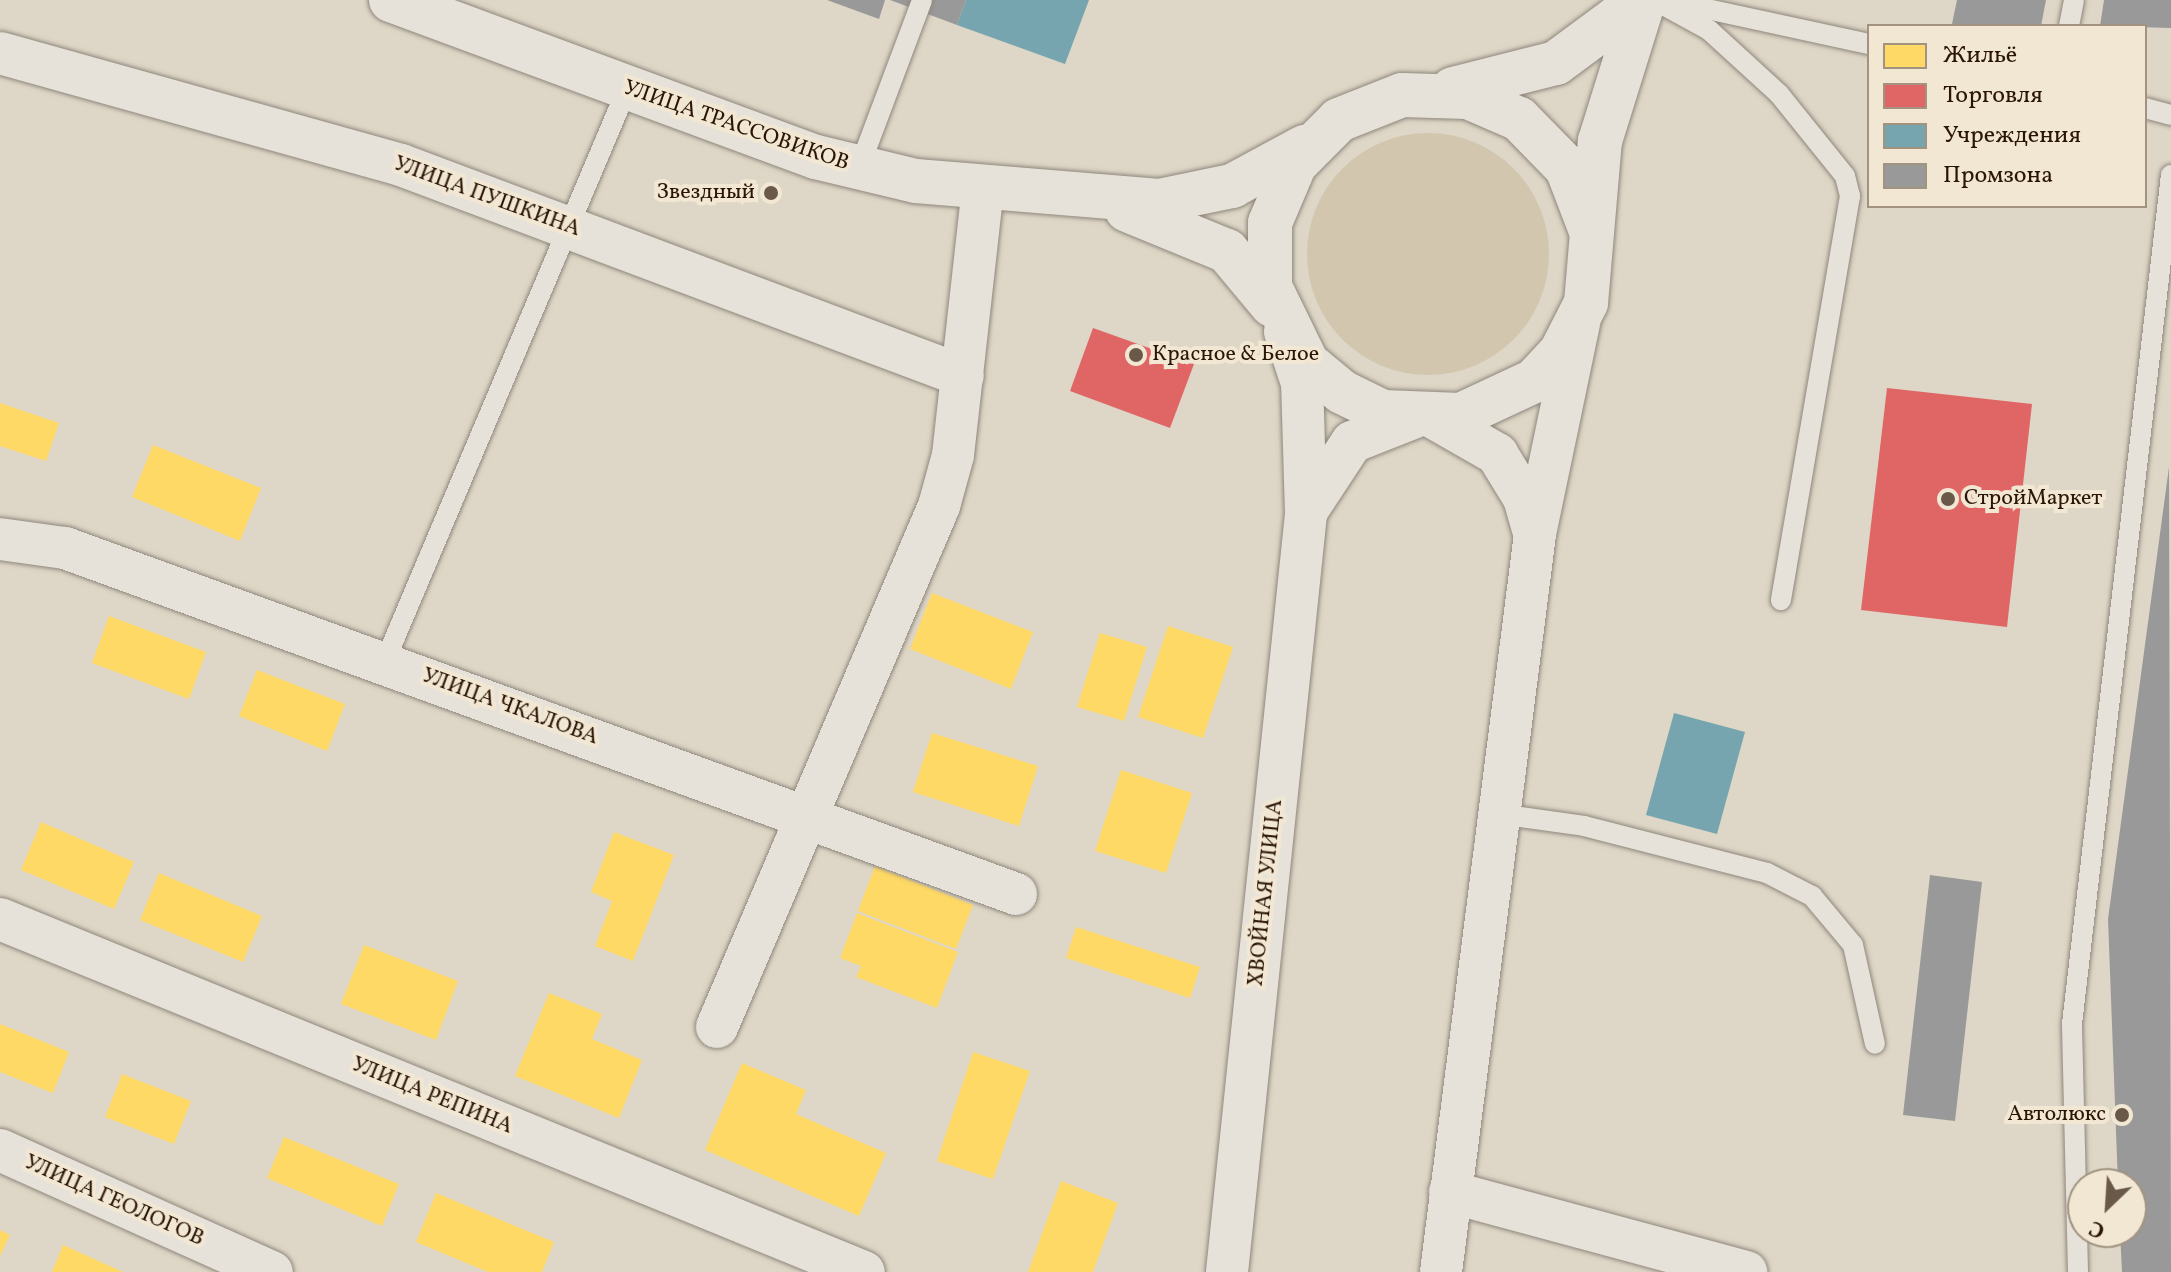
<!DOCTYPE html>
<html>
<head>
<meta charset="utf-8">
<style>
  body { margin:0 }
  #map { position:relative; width:2171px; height:1272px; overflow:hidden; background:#ded6c6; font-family:Vollkorn,serif }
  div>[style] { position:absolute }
  .green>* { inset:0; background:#d2c6af }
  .round { border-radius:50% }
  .homes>* { inset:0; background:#ffd966 }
  .shops>* { inset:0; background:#e06666 }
  .public>* { inset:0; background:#76a5af }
  .industry>* { inset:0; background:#999 }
  .roads { filter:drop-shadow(0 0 2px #8e877c) drop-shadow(0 0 2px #8e877c) }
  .lane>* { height:20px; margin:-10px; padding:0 10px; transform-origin:10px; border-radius:10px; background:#e6e2da }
  .street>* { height:42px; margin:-21px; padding:0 21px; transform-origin:21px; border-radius:21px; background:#e6e2da }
  .secondary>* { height:44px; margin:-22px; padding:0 22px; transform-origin:22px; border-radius:22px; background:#e6e2da }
  .dots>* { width:22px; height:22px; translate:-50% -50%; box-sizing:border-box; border:4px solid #f1e7d3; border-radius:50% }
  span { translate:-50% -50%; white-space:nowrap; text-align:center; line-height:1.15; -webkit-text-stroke:8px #f1e7d3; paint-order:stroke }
  .street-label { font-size:22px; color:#2b1506 }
  .poi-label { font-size:22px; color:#2b1506 }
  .right { translate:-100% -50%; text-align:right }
  .left { translate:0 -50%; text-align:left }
  .legend { position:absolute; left:1867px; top:24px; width:280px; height:184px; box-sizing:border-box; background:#f1e7d3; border:2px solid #a29381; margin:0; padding:10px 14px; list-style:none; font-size:24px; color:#2b1506 }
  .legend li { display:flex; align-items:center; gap:16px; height:40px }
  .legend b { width:40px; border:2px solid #a29381 }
  .north { position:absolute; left:2067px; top:1168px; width:80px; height:80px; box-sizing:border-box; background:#f1e7d3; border:2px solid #a29381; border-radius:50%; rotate:205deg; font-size:22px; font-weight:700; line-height:32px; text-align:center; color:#2b1506 }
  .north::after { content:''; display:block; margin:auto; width:28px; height:36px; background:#6a5949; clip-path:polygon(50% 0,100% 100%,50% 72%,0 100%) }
</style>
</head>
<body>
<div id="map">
  <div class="green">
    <i class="round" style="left:1307px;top:133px;width:242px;height:242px"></i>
  </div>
  <div class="homes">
    <i style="clip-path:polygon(0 403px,59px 423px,46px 461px,0 446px)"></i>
    <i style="clip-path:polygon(153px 445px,261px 488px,240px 541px,132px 497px)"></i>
    <i style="clip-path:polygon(932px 593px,1033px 632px,1011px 689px,910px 649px)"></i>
    <i style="clip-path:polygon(109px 616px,206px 652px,189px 699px,92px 663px)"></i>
    <i style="clip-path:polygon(1168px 626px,1233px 647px,1203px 738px,1138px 717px)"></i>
    <i style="clip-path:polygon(1100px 633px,1147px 647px,1124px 721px,1077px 707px)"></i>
    <i style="clip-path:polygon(257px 670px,345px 704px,327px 751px,239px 716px)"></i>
    <i style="clip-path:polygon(932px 733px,1038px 766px,1019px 826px,913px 792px)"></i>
    <i style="clip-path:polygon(1121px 770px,1192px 793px,1166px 873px,1095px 851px)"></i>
    <i style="clip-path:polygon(41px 822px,134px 862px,114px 909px,21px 870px)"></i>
    <i style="clip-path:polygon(614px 832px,674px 855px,633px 961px,595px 946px,612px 901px,591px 892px)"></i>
    <i style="clip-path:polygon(875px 866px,973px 905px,956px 949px,858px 911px)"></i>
    <i style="clip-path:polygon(159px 873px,262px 916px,243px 962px,140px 920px)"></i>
    <i style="clip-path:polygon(857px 913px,958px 952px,937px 1008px,856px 977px,861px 966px,840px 958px)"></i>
    <i style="clip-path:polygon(1076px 927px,1200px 967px,1190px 998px,1066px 958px)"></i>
    <i style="clip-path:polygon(364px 945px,458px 981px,436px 1040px,341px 1004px)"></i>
    <i style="clip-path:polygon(549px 993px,602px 1014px,592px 1039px,642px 1060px,619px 1118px,515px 1076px)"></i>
    <i style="clip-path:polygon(0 1024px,69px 1052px,53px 1093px,0 1072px)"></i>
    <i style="clip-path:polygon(973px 1052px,1030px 1071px,993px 1179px,937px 1161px)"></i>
    <i style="clip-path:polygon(742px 1063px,806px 1090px,796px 1114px,886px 1153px,859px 1216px,705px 1150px)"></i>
    <i style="clip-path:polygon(122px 1074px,191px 1101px,174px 1144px,105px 1117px)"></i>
    <i style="clip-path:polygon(284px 1137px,399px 1184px,382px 1226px,267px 1178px)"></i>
    <i style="clip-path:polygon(1061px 1181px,1118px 1203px,1093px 1272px,1028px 1272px)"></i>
    <i style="clip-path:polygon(436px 1193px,554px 1242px,542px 1272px,488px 1272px,416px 1242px)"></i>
    <i style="clip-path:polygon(0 1230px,10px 1235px,0 1256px)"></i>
    <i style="clip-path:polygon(63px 1245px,123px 1272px,52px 1272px)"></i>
  </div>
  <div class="shops">
    <i style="clip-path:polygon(1093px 328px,1194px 364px,1170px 428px,1070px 391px)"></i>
    <i style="clip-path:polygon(1887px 388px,2032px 404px,2007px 627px,1861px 610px)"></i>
  </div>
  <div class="public">
    <i style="clip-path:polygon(966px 0,1089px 0,1065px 64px,957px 25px)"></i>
    <i style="clip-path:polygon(1674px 713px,1745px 732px,1717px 834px,1646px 815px)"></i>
  </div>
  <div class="industry">
    <i style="clip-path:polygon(827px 0,885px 0,879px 19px)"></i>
    <i style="clip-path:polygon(890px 0,966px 0,957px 25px)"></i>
    <i style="clip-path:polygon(1957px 0,2046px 0,2041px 26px,1952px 24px)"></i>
    <i style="clip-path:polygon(2104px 0,2171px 0,2171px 28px,2100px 26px)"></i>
    <i style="clip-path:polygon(2169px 467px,2171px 1272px,2122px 1272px,2120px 1232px,2131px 1232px,2131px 1184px,2118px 1184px,2108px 919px)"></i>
    <i style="clip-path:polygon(1930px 875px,1982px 882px,1955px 1121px,1903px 1115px)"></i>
  </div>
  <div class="roads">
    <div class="lane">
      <i style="left:1654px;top:0;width:63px;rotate:28.6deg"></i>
      <i style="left:1709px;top:30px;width:95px;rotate:42.4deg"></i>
      <i style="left:1779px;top:94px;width:105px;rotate:51.2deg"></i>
      <i style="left:1845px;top:176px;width:21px;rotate:76deg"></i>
      <i style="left:1850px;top:196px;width:410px;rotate:99.7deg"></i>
      <i style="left:1670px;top:1px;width:204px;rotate:12.2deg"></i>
      <i style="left:2069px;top:26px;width:26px;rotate:-79deg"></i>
      <i style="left:2145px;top:108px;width:27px;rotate:15deg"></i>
      <i style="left:859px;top:168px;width:179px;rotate:-69.4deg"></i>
      <i style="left:385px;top:661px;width:621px;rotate:-67.07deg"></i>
      <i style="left:1499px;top:814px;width:86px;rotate:8deg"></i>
      <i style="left:1584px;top:826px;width:189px;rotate:14.4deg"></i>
      <i style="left:1767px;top:873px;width:51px;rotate:27.1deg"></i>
      <i style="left:1812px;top:896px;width:64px;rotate:50.1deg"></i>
      <i style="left:1853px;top:945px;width:101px;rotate:77.5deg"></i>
      <i style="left:2078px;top:1272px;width:248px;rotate:-91.4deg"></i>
      <i style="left:2072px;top:1024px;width:855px;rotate:-83.35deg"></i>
    </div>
    <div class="street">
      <i style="left:0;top:53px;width:416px;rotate:15.6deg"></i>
      <i style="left:401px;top:165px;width:600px;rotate:20.58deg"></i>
      <i style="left:1434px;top:418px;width:73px;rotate:29.7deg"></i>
      <i style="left:1497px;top:454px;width:52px;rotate:58.5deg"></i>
      <i style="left:1524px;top:498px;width:36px;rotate:74deg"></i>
      <i style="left:1308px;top:509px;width:80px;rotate:-56.7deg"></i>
      <i style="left:1352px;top:442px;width:66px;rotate:-21.5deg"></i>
      <i style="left:0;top:539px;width:66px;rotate:7.9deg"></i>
      <i style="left:65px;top:548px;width:1012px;rotate:19.99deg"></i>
      <i style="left:0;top:919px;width:933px;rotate:22.22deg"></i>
      <i style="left:717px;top:1027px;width:566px;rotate:-66.92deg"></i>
      <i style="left:939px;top:506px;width:53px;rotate:-74.6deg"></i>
      <i style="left:953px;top:455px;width:268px;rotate:-83.6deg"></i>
      <i style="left:0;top:1150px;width:298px;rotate:24.2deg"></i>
      <i style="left:1450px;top:1192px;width:307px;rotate:15.1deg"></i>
      <i style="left:1227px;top:1272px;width:762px;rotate:-84.05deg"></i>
      <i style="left:1306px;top:514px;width:131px;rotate:-91.7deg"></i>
      <i style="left:1302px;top:383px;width:54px;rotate:-108.4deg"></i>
      <i style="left:1441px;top:1272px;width:744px;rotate:-82.74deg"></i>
      <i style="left:1535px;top:534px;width:215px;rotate:-78.2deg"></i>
    </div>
    <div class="secondary">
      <i style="left:391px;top:0;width:453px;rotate:20.3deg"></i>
      <i style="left:816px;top:157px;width:103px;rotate:13.5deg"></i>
      <i style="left:916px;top:181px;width:244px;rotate:4.7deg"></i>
      <i style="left:1159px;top:201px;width:75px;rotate:-11.6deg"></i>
      <i style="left:1232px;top:186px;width:82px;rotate:-28.4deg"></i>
      <i style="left:1453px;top:89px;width:106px;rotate:-14.2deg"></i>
      <i style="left:1556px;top:63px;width:106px;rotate:-36.5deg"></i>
      <i style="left:1127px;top:210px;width:108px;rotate:22.3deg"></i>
      <i style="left:1227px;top:251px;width:70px;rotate:50.2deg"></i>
      <i style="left:1591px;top:231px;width:67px;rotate:-110.9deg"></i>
      <i style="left:1567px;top:168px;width:69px;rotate:-134.4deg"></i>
      <i style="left:1519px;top:119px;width:56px;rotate:-156.7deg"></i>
      <i style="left:1468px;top:97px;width:66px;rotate:-178.3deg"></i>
      <i style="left:1402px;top:95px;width:68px;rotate:158.4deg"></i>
      <i style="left:1339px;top:120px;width:62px;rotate:135deg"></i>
      <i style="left:1295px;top:164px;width:64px;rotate:113deg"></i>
      <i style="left:1270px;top:223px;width:64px;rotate:90deg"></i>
      <i style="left:1270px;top:287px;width:85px;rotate:64deg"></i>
      <i style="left:1307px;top:363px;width:45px;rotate:39.6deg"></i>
      <i style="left:1342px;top:392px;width:46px;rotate:26deg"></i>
      <i style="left:1383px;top:412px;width:78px;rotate:2.2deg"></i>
      <i style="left:1461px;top:415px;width:81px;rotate:-25deg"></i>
      <i style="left:1534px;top:381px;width:40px;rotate:-47deg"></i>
      <i style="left:1561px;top:352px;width:55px;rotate:-63deg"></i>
      <i style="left:1586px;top:303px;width:163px;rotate:-85.1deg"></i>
      <i style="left:1600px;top:141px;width:148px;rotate:-72.7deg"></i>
    </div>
  </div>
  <div class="dots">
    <i style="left:771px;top:193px;background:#6a5949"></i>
    <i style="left:1136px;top:355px;background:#6a5949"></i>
    <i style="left:1948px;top:499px;background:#6a5949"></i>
    <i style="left:2122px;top:1115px;background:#6a5949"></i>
  </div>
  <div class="street-label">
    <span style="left:736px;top:126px;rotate:19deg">УЛИЦА ТРАССОВИКОВ</span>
    <span style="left:487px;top:197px;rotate:20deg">УЛИЦА ПУШКИНА</span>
    <span style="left:510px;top:707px;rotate:20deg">УЛИЦА ЧКАЛОВА</span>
    <span style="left:1266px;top:893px;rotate:-84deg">ХВОЙНАЯ УЛИЦА</span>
    <span style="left:432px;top:1096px;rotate:22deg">УЛИЦА РЕПИНА</span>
    <span style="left:114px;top:1201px;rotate:24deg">УЛИЦА ГЕОЛОГОВ</span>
  </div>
  <div class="poi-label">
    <span class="right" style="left:755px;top:193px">Звездный</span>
    <span class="left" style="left:1152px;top:355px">Красное &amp; Белое</span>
    <span class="left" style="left:1964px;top:499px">СтройМаркет</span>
    <span class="right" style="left:2106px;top:1115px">Автолюкс</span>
  </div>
  <ul class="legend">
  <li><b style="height:22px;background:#ffd966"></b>Жильё</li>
  <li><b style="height:22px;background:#e06666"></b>Торговля</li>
  <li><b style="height:22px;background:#76a5af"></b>Учреждения</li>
  <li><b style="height:22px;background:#999"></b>Промзона</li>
  </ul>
  <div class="north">С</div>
</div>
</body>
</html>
